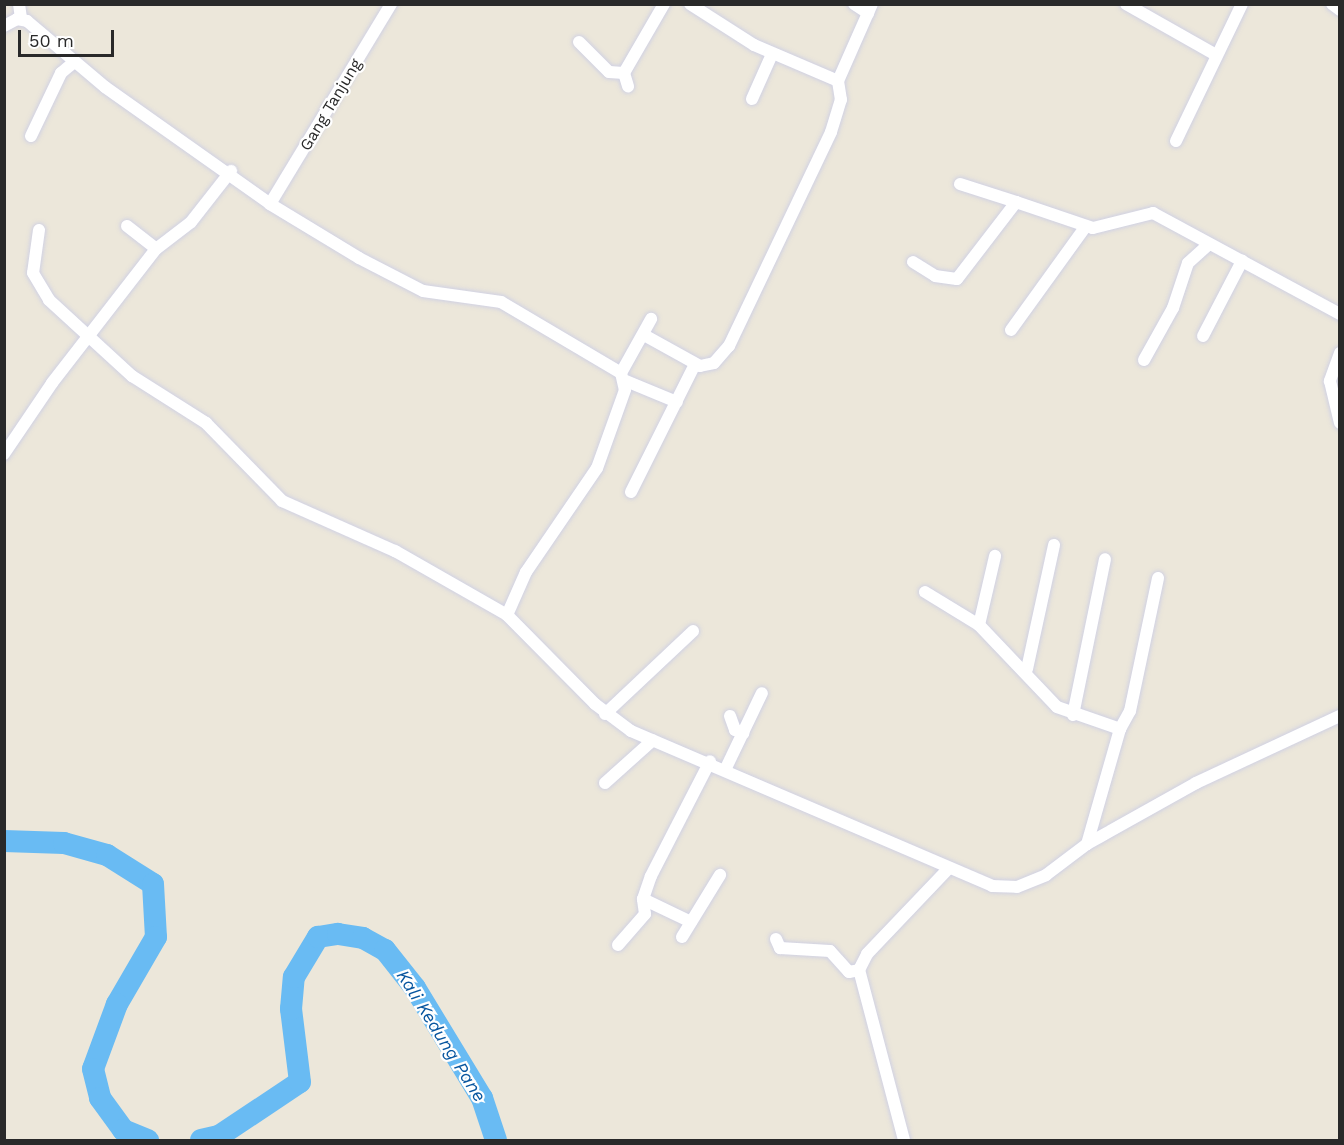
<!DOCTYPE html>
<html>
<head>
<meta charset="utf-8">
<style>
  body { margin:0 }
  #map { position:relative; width:1344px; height:1145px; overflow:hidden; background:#ece7da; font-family:"Work Sans",sans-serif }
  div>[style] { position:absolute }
  .river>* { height:22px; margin:-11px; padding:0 11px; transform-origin:11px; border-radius:11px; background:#69bbf3 }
  .roads { filter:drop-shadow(0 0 2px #d0d1e3) drop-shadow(0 0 2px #d0d1e3) }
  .street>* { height:12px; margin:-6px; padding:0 6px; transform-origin:6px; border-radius:6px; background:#fff }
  span { translate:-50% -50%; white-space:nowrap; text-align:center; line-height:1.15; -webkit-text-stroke:4.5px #fff; paint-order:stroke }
  .street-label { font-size:16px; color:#292929 }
  .water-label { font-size:18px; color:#08569f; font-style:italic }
  .frame { position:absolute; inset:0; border:6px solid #292929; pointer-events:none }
  .scale { position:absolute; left:18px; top:30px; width:96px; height:27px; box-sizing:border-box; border:3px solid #292929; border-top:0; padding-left:8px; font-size:18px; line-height:21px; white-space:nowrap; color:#292929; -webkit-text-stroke:4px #fff; paint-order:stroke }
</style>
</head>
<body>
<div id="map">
  <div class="river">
    <i style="left:4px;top:841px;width:60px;rotate:1.9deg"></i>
    <i style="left:64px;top:843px;width:45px;rotate:15.6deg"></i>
    <i style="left:107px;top:855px;width:54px;rotate:32.2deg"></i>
    <i style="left:153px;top:884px;width:53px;rotate:86.8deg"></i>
    <i style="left:156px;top:937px;width:78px;rotate:120.2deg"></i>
    <i style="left:117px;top:1004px;width:69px;rotate:110.3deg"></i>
    <i style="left:93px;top:1069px;width:30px;rotate:76deg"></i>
    <i style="left:100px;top:1098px;width:39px;rotate:54deg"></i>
    <i style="left:123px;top:1130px;width:27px;rotate:22deg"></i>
    <i style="left:201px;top:1140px;width:18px;rotate:-13deg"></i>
    <i style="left:219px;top:1136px;width:97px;rotate:-33.7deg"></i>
    <i style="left:300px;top:1082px;width:74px;rotate:-97deg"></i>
    <i style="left:291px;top:1009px;width:32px;rotate:-85deg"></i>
    <i style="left:294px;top:977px;width:47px;rotate:-59deg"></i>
    <i style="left:318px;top:937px;width:20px;rotate:-9deg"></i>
    <i style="left:338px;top:934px;width:25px;rotate:9deg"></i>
    <i style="left:363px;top:938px;width:25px;rotate:29deg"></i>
    <i style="left:385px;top:950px;width:48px;rotate:51.7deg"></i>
    <i style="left:415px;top:988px;width:129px;rotate:58.7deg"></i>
    <i style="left:482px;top:1098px;width:44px;rotate:71.6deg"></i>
  </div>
  <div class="roads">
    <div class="street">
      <i style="left:19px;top:4px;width:15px;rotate:82deg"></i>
      <i style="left:690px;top:4px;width:76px;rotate:32.6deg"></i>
      <i style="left:754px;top:45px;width:91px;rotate:23.2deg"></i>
      <i style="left:838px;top:81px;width:84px;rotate:-66.2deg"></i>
      <i style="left:854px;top:4px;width:17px;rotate:33deg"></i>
      <i style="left:1126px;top:4px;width:103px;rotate:29.5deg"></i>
      <i style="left:1332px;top:4px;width:10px;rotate:37deg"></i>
      <i style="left:4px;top:26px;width:15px;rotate:-28deg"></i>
      <i style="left:17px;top:19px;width:10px;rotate:11deg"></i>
      <i style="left:27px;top:21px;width:102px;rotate:40.2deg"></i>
      <i style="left:105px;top:87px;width:202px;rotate:35.3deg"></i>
      <i style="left:270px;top:204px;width:104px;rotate:31.2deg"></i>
      <i style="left:359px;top:258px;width:72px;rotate:27.3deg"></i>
      <i style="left:423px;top:291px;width:79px;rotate:8deg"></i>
      <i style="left:501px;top:302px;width:139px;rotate:30.6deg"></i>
      <i style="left:621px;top:373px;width:17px;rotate:77deg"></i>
      <i style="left:625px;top:390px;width:83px;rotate:109.7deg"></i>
      <i style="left:597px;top:468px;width:126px;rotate:124.3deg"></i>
      <i style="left:526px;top:572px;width:47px;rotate:113.8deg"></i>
      <i style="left:579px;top:42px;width:42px;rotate:45deg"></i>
      <i style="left:609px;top:72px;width:15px;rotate:4deg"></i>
      <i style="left:624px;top:73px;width:80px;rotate:-59.9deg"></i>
      <i style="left:624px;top:73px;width:14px;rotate:73deg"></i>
      <i style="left:752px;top:99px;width:49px;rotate:-66deg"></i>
      <i style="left:31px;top:136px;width:70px;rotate:-64.5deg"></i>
      <i style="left:61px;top:73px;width:17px;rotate:-40deg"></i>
      <i style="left:1176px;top:141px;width:152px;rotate:-64.3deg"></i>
      <i style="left:960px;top:184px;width:59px;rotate:17.8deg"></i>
      <i style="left:270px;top:204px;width:234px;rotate:-58.8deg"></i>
      <i style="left:127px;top:226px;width:37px;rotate:38deg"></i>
      <i style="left:39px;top:230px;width:43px;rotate:97.9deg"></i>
      <i style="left:33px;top:273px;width:31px;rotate:59deg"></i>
      <i style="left:49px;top:300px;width:113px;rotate:42.5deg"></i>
      <i style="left:132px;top:376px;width:88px;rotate:32.4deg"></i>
      <i style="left:206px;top:423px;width:109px;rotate:45.7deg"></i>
      <i style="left:282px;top:501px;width:124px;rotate:23.9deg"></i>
      <i style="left:395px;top:551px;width:129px;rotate:29.7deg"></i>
      <i style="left:507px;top:615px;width:125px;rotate:45.3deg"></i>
      <i style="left:595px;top:704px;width:45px;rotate:36.9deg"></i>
      <i style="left:631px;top:731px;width:393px;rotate:23.2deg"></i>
      <i style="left:992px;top:886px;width:25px;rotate:2deg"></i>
      <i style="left:1017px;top:887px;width:31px;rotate:-22deg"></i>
      <i style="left:1046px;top:875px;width:51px;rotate:-37.1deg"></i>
      <i style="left:1087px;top:844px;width:125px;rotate:-29.2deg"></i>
      <i style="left:1196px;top:783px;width:159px;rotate:-25deg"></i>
      <i style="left:913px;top:262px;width:26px;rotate:32deg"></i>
      <i style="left:935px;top:276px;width:22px;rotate:8deg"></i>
      <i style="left:957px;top:279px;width:97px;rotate:-52.5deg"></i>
      <i style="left:1016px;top:202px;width:81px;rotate:18.7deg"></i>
      <i style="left:1093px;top:228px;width:62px;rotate:-14deg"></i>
      <i style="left:1153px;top:213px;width:213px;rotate:28.4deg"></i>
      <i style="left:1011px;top:330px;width:128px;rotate:-54.2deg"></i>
      <i style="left:644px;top:335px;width:64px;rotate:29deg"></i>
      <i style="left:700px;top:366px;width:14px;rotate:-12deg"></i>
      <i style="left:714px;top:363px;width:23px;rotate:-49deg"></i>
      <i style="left:729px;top:346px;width:237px;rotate:-64.5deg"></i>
      <i style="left:831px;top:132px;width:34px;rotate:-73deg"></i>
      <i style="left:841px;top:100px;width:19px;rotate:-99deg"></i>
      <i style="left:1203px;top:336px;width:85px;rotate:-62.5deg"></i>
      <i style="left:1340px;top:353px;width:30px;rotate:110deg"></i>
      <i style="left:1330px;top:381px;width:43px;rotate:76.6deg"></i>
      <i style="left:1144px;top:360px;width:60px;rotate:-60.9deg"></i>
      <i style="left:1173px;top:308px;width:47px;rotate:-71.6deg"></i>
      <i style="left:1188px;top:263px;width:28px;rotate:-42deg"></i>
      <i style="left:621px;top:373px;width:62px;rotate:-60.9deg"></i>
      <i style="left:626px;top:381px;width:55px;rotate:22.4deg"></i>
      <i style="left:4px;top:454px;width:86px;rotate:-55.9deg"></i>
      <i style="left:52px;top:383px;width:170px;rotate:-52.2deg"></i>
      <i style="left:156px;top:249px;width:44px;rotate:-37.6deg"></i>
      <i style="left:191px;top:222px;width:65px;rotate:-51.9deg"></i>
      <i style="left:631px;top:492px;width:143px;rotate:-63.4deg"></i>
      <i style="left:925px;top:592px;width:63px;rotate:31.4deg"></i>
      <i style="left:979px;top:625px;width:113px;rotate:46.4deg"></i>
      <i style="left:1057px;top:707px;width:67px;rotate:19.2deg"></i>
      <i style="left:1120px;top:729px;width:120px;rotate:106deg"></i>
      <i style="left:979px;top:625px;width:71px;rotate:-76.9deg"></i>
      <i style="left:1027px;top:669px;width:127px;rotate:-77.7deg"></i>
      <i style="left:605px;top:714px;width:121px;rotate:-43.3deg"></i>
      <i style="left:1073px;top:715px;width:159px;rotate:-78.4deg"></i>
      <i style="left:730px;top:716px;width:15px;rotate:70deg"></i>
      <i style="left:735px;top:730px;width:9px;rotate:21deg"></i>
      <i style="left:1120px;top:729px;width:21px;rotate:-61deg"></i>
      <i style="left:1130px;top:711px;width:136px;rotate:-78.1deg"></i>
      <i style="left:726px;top:768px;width:83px;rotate:-64.4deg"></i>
      <i style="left:605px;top:783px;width:64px;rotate:-41.9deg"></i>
      <i style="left:643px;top:899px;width:53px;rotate:25.6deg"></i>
      <i style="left:682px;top:937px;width:73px;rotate:-58.5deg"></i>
      <i style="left:776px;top:939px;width:10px;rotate:66deg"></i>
      <i style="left:780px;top:948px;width:50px;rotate:3.4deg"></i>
      <i style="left:830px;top:951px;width:28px;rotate:48deg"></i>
      <i style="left:849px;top:972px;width:10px;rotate:-11deg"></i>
      <i style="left:618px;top:945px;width:41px;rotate:-48.9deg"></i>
      <i style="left:645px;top:914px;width:15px;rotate:-98deg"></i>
      <i style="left:643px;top:899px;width:24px;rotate:-71deg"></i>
      <i style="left:651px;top:876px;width:129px;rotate:-62.8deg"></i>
      <i style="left:904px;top:1140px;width:176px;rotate:-104.8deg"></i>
      <i style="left:859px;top:970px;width:18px;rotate:-63deg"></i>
      <i style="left:867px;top:954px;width:117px;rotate:-46.4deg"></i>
    </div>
  </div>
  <div class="street-label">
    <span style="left:331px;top:105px;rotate:-59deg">Gang Tanjung</span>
  </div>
  <div class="water-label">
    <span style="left:441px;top:1036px;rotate:58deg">Kali Kedung Pane</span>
  </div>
  <div class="frame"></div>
  <div class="scale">50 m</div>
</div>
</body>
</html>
